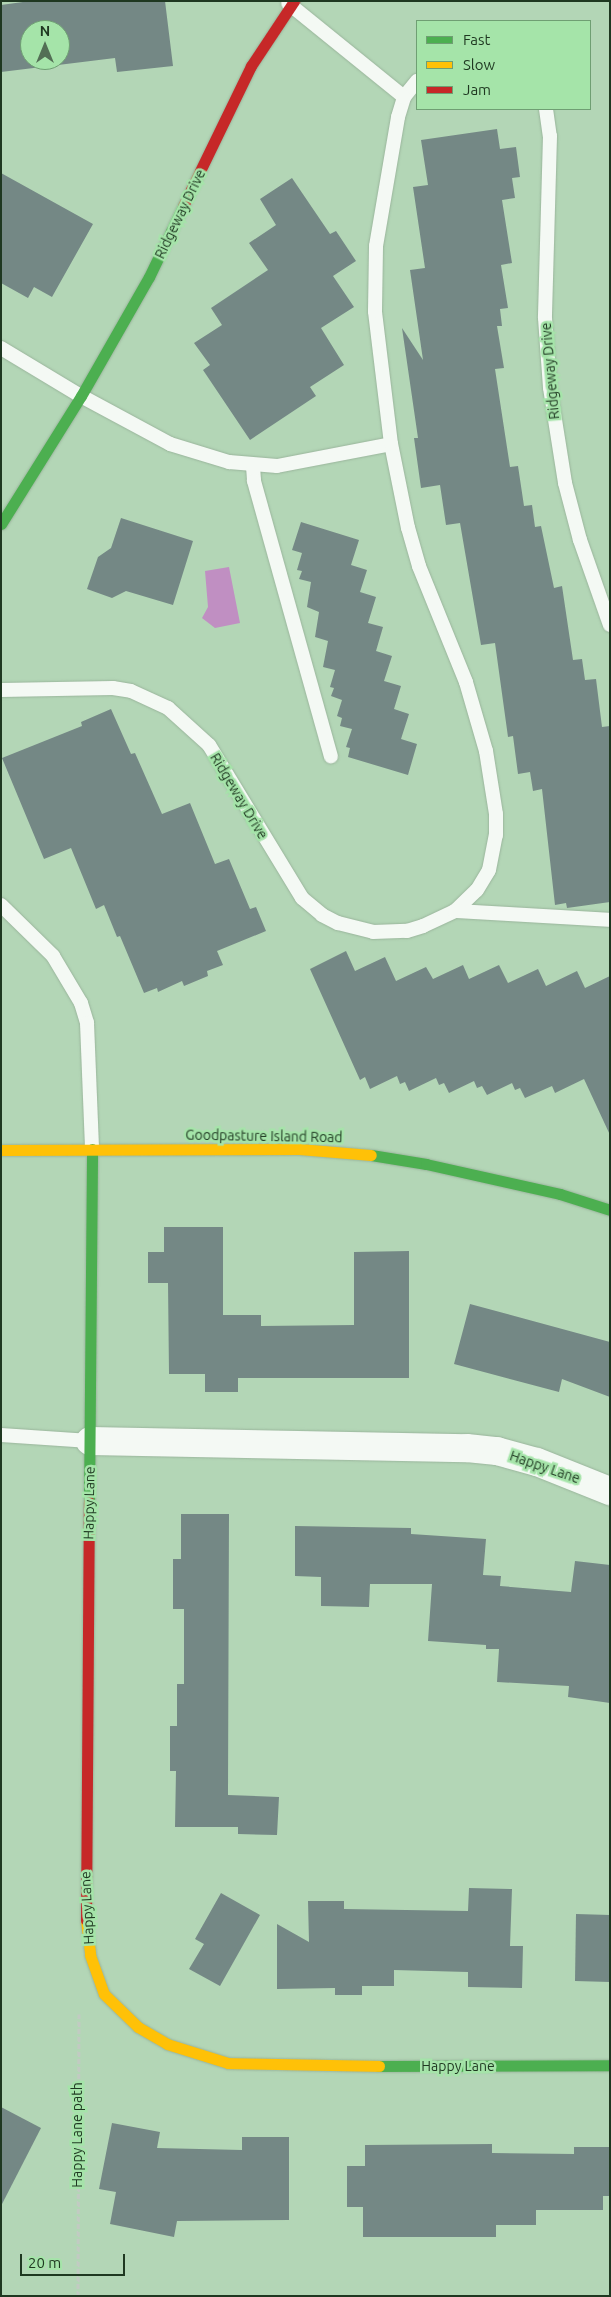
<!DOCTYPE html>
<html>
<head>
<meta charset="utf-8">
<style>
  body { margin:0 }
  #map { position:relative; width:611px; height:2297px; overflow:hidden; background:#b3d6b6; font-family:Ubuntu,sans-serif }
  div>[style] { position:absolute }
  .water>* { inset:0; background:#c08fc2 }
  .building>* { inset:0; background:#748885 }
  .path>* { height:3px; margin-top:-1.5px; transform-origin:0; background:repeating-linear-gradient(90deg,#c1cbc2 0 5px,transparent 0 7.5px) }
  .roads { filter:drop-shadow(0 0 1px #9ab59c) drop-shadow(0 0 1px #9ab59c) }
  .lane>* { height:14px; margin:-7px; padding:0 7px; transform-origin:7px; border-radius:7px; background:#f4f9f4 }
  .street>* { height:28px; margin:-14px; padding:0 14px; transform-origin:14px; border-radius:14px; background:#f4f9f4 }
  .fast>* { height:11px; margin:-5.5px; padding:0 5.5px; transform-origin:5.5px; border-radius:5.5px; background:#4caf50 }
  .slow>* { height:11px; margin:-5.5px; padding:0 5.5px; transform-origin:5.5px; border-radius:5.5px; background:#ffc107 }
  .jam>* { height:11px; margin:-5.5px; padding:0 5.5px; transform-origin:5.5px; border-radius:5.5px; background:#c62828 }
  span { translate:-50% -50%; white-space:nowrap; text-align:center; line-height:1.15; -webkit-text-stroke:5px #a5e4a9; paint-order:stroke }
  .street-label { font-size:14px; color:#1f3821 }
  .frame { position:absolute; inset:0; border:2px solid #1f3821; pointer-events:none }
  .legend { position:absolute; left:416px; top:20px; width:175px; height:90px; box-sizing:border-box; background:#a5e4a9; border:1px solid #6f9f73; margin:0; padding:6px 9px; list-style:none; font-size:15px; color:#1f3821 }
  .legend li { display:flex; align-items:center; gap:10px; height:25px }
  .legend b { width:25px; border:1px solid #6f9f73 }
  .north { position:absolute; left:20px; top:20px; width:50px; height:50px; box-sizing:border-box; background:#a5e4a9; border:1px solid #6f9f73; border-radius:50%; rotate:0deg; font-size:14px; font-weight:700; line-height:20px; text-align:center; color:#1f3821 }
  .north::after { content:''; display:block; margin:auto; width:18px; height:22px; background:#536f55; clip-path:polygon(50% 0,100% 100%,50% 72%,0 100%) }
  .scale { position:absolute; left:20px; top:2254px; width:105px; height:22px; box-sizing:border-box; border:2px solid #1f3821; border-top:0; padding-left:6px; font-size:15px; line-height:18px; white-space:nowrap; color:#1f3821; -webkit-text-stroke:4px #a5e4a9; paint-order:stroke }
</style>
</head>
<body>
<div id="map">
  <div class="water">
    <i style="clip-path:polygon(229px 567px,240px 623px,215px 628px,202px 618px,208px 607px,205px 571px)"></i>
  </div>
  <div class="building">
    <i style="clip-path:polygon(evenodd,30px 1px,165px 1px,173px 66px,117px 72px,115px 58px,1px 72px,1px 5px,30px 1px,30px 30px,60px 30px,60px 60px,30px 60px,30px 30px)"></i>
    <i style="clip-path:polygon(497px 129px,500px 149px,516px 147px,520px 177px,512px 178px,515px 198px,502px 200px,512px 263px,501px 265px,508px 308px,500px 309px,502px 326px,497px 326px,504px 368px,495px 369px,510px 467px,518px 466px,524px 506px,532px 505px,535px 527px,541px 526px,554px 588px,562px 586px,573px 660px,582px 659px,585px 680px,596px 679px,602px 727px,610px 726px,610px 902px,567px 908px,566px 903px,555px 905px,542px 789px,533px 791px,530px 772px,518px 774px,513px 736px,508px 737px,495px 643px,481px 645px,460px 523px,446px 525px,440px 485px,421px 488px,414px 438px,418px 438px,402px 328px,423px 360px,410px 270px,425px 268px,413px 187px,428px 185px,421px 140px)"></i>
    <i style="clip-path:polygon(1px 173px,93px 224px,52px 297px,34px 287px,28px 298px,1px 283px)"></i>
    <i style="clip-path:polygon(292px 178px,330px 234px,336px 231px,356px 261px,333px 276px,354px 307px,321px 328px,344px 365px,310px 387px,316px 396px,250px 440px,203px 370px,210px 365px,194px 343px,222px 325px,211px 308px,268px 270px,249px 243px,276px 225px,260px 199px)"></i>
    <i style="clip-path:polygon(121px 518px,193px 541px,173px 605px,126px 591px,112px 598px,87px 589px,98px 557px,111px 548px)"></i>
    <i style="clip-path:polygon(301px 522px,359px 540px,351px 565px,367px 570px,360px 592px,376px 597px,368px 623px,383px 627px,376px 651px,392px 656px,384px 681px,401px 686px,394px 709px,409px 714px,401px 739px,417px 744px,408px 775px,348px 757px,350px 748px,346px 747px,352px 729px,340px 726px,342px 718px,337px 716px,342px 700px,331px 696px,334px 688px,330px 687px,335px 670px,323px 667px,328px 641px,315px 637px,319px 612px,307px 607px,311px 582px,299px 579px,302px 571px,297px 570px,302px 553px,292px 550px)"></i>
    <i style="clip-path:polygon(111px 709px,131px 754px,135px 753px,162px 814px,190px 803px,215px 864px,229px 859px,250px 909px,256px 907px,266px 931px,217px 951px,223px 965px,207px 971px,208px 976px,184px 986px,182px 981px,158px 992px,157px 988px,144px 993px,120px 936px,117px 937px,104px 905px,96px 909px,71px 848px,44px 859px,2px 758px,82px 726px,81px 722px)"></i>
    <i style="clip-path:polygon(346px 951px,355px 971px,385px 957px,396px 981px,426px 967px,433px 979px,463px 965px,469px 979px,499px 965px,508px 983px,538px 969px,546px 986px,577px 971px,585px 988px,610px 976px,610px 1135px,584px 1079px,555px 1093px,552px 1086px,525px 1098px,520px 1088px,515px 1090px,512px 1083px,487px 1095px,482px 1086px,477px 1088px,474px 1081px,449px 1093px,444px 1083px,439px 1085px,436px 1078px,409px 1091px,405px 1082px,400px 1084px,397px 1076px,370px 1089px,365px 1077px,360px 1080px,310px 969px)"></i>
    <i style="clip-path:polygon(164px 1227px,223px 1227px,223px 1315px,261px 1315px,261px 1326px,354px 1325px,354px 1252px,409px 1251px,409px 1378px,238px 1378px,238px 1392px,205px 1392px,205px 1374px,169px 1374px,168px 1283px,148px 1283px,148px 1252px,164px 1252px)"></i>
    <i style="clip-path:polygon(470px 1304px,610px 1342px,610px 1397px,562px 1379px,559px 1392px,454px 1364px)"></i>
    <i style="clip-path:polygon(181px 1514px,229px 1514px,228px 1795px,279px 1797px,277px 1835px,238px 1834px,238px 1827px,175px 1827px,176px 1771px,170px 1771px,170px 1726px,177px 1726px,177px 1684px,184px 1684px,184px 1609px,173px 1609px,173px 1559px,181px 1559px)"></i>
    <i style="clip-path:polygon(295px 1526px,411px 1528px,411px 1534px,486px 1539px,483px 1575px,501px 1576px,500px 1586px,571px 1592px,575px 1561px,610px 1565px,610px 1703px,568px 1697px,569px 1686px,497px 1682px,499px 1649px,486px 1649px,486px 1645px,428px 1641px,432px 1584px,370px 1584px,369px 1607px,321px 1606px,321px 1577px,295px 1576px)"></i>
    <i style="clip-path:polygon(469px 1888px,512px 1889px,510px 1946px,523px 1946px,522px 1988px,468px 1987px,468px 1972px,394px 1970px,394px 1986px,362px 1986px,362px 1995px,335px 1995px,335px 1988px,277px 1989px,277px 1924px,309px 1942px,308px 1901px,344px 1901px,344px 1909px,468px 1911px)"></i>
    <i style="clip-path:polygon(221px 1893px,260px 1915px,220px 1986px,189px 1969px,204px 1944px,195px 1939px)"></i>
    <i style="clip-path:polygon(576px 1914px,610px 1915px,610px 1982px,575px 1981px)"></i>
    <i style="clip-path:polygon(1px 2107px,41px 2128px,1px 2206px)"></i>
    <i style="clip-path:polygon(112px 2123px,160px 2132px,157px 2148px,242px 2150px,242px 2137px,289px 2137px,289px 2220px,177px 2221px,174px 2237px,110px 2224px,116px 2192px,99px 2189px)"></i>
    <i style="clip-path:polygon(492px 2144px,492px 2153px,574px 2154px,574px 2147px,610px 2147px,610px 2196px,603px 2196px,603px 2210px,536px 2210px,536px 2225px,496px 2225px,496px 2237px,363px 2237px,363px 2207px,347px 2207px,347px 2166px,365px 2166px,365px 2145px)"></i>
  </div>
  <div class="path">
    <i style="left:78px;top:2296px;width:282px;rotate:-89.8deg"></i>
  </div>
  <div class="roads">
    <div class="lane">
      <i style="left:404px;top:97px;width:21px;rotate:-51deg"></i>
      <i style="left:546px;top:109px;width:27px;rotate:82deg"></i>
      <i style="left:550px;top:136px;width:182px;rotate:91.6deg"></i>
      <i style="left:545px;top:318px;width:70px;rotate:85.9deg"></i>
      <i style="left:550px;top:388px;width:96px;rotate:81deg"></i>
      <i style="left:565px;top:483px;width:59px;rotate:75.3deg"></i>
      <i style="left:580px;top:540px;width:90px;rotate:70.6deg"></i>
      <i style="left:1px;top:348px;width:93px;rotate:31deg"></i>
      <i style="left:81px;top:396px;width:101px;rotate:28.3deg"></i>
      <i style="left:170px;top:444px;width:62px;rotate:17deg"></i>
      <i style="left:229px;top:462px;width:48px;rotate:4.8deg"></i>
      <i style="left:277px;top:466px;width:116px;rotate:-10.9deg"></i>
      <i style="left:253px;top:466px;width:15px;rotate:86deg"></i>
      <i style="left:254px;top:481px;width:286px;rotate:74.4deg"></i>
      <i style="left:1px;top:690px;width:112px;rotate:-1deg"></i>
      <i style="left:113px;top:688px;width:18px;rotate:9deg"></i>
      <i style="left:131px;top:691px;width:41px;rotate:24.7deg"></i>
      <i style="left:168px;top:708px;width:55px;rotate:42.1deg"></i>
      <i style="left:209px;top:745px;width:179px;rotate:58.7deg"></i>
      <i style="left:302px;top:898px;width:26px;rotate:40deg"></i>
      <i style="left:322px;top:915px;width:18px;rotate:27deg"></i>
      <i style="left:338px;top:923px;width:36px;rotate:14deg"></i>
      <i style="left:373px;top:932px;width:34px;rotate:-2deg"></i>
      <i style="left:407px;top:931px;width:17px;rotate:-17deg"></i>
      <i style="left:423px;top:926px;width:35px;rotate:-25deg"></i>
      <i style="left:455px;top:911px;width:30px;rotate:-44deg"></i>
      <i style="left:477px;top:890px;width:23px;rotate:-59deg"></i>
      <i style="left:489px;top:870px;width:36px;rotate:-79deg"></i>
      <i style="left:496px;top:835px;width:21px;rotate:-90deg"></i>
      <i style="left:496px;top:814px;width:64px;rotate:-99deg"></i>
      <i style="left:486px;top:751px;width:72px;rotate:-106.2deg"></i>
      <i style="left:466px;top:682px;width:125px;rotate:-112.1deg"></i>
      <i style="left:419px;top:566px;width:40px;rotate:-106deg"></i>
      <i style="left:408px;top:528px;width:86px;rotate:-101.4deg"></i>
      <i style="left:391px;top:444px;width:134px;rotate:-96.9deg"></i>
      <i style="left:375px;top:311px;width:65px;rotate:-89.1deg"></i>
      <i style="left:376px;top:246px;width:131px;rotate:-80.3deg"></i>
      <i style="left:398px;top:117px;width:21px;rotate:-73deg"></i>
      <i style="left:404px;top:97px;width:149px;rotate:-141deg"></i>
      <i style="left:1px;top:905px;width:73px;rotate:44.4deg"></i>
      <i style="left:53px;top:956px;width:55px;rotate:59.2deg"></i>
      <i style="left:81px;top:1003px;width:21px;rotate:73deg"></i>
      <i style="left:87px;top:1023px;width:126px;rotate:87.7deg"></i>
      <i style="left:455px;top:911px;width:155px;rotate:3.3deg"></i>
      <i style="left:1px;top:1435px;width:89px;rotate:3.9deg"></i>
    </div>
    <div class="street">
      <i style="left:90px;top:1441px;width:377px;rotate:1.1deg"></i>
      <i style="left:467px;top:1448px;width:30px;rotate:6deg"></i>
      <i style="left:497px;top:1451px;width:41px;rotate:15.4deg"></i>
      <i style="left:537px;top:1462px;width:79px;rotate:21.7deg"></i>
    </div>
    <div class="fast">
      <i style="left:1px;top:524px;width:151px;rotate:-58deg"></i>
      <i style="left:81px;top:396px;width:137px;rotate:-60.3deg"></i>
      <i style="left:149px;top:277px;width:79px;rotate:-64.4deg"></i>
      <i style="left:371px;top:1155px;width:56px;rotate:9.3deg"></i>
      <i style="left:426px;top:1164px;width:137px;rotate:12.6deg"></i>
      <i style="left:560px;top:1194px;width:52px;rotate:17.7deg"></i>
      <i style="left:89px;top:1502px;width:353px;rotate:-89.5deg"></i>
      <i style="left:379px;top:2066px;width:231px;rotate:-0.2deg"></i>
    </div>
    <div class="slow">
      <i style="left:1px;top:1150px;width:298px;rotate:-0.2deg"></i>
      <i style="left:299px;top:1149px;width:72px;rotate:4.8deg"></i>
      <i style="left:86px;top:1920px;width:35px;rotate:83deg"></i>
      <i style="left:90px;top:1955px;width:41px;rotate:70.3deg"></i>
      <i style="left:104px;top:1994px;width:47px;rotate:44.1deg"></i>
      <i style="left:138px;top:2027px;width:34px;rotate:30deg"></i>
      <i style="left:167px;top:2044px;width:64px;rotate:17.3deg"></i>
      <i style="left:228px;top:2063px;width:151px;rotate:1.1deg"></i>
    </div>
    <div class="jam">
      <i style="left:183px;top:206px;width:156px;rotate:-64.1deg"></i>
      <i style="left:251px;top:66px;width:78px;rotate:-56.5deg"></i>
      <i style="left:86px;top:1920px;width:418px;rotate:-89.6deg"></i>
    </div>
  </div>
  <div class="street-label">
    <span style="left:180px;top:214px;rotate:-64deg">Ridgeway Drive</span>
    <span style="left:550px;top:371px;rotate:-95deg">Ridgeway Drive</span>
    <span style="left:239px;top:796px;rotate:59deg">Ridgeway Drive</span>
    <span style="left:264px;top:1136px;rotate:1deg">Goodpasture Island Road</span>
    <span style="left:545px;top:1467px;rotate:19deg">Happy Lane</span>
    <span style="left:89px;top:1503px;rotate:-89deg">Happy Lane</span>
    <span style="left:87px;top:1908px;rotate:-93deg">Happy Lane</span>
    <span style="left:458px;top:2066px">Happy Lane</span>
    <span style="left:77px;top:2135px;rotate:-90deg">Happy Lane path</span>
  </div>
  <div class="frame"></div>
  <ul class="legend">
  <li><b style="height:6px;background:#4caf50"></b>Fast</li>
  <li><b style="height:6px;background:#ffc107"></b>Slow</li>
  <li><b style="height:6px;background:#c62828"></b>Jam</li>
  </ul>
  <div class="north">N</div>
  <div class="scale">20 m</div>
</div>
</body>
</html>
